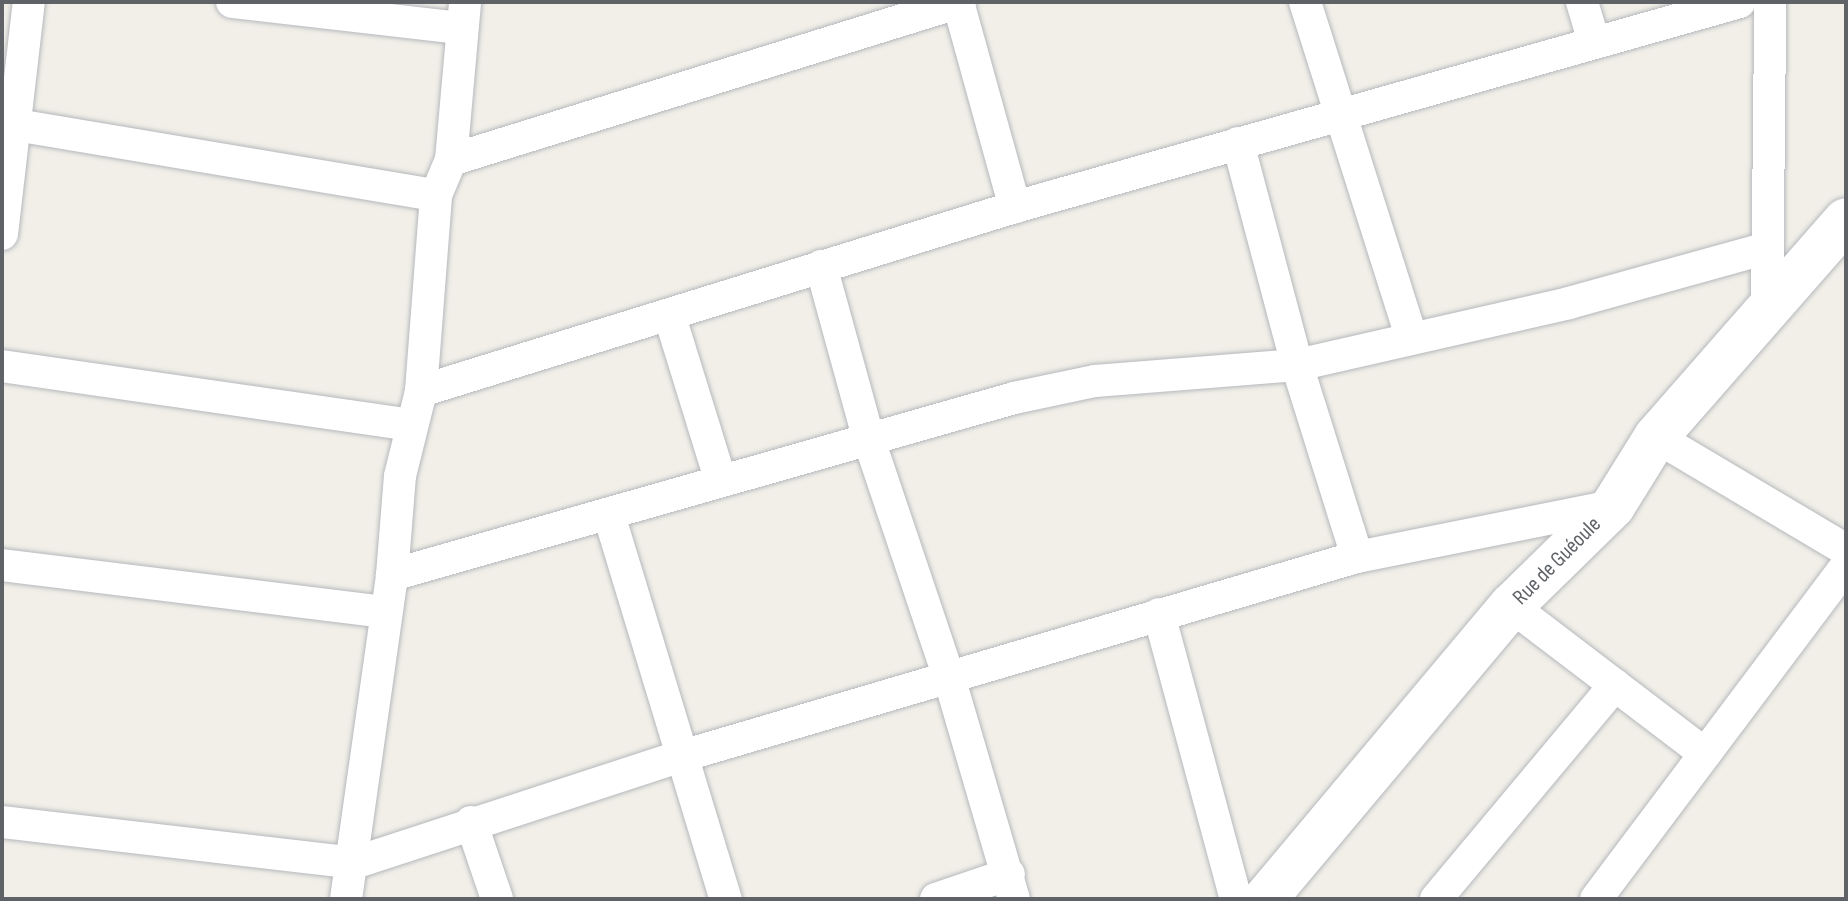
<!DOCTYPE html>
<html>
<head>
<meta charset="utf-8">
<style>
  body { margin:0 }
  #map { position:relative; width:1848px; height:901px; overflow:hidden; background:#f1efe8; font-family:"Sofia Sans Condensed",sans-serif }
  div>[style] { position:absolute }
  .roads { filter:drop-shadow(0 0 2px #b5b8bc) drop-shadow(0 0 2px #b5b8bc) }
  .street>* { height:32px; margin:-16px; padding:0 16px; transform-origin:16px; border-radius:16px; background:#fff }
  .secondary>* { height:44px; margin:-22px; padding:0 22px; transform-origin:22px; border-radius:22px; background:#fff }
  span { translate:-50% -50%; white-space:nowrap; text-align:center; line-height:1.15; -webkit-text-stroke:6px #fff; paint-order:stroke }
  .street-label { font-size:22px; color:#5f6368 }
  .frame { position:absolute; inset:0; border:4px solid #5f6368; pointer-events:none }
</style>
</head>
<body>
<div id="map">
  <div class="roads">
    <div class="street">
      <i style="left:232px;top:2px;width:229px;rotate:6.5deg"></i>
      <i style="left:958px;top:2px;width:213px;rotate:74.5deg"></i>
      <i style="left:1305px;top:2px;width:351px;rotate:72.4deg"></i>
      <i style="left:1582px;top:2px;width:42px;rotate:73.3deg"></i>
      <i style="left:16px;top:125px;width:426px;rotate:9.5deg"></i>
      <i style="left:1238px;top:143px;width:230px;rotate:75.1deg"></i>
      <i style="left:1297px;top:365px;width:201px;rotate:72.6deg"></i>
      <i style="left:451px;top:160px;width:533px;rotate:-17.24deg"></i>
      <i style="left:2px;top:234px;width:234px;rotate:-83.4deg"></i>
      <i style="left:821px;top:266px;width:177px;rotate:74.6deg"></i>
      <i style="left:868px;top:437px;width:253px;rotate:71.4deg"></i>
      <i style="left:949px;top:677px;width:231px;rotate:73.7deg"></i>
      <i style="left:1767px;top:314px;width:312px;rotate:-89.4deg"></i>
      <i style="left:670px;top:317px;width:170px;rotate:72.8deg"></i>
      <i style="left:2px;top:366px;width:411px;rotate:8.2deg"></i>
      <i style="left:421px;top:391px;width:622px;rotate:-17.21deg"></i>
      <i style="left:1015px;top:207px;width:753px;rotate:-15.79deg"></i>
      <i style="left:1656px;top:437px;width:221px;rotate:30.7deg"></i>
      <i style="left:609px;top:515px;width:401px;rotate:73.1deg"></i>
      <i style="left:2px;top:565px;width:385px;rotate:7deg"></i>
      <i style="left:392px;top:575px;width:647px;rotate:-15.88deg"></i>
      <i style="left:1014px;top:398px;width:83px;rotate:-11.9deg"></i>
      <i style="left:1095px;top:381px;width:203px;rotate:-4.5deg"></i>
      <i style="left:1297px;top:365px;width:279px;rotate:-12.8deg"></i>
      <i style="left:1569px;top:303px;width:205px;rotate:-15.5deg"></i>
      <i style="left:1511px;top:606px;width:244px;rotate:37.3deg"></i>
      <i style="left:1159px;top:614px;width:295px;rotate:74.9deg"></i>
      <i style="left:2px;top:822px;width:354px;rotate:6.6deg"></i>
      <i style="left:354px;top:863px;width:342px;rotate:-18.1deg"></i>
      <i style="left:679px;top:757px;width:707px;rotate:-16.44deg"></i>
      <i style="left:1357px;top:557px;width:261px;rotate:-11.3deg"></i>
      <i style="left:471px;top:822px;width:81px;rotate:71.3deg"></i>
      <i style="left:346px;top:899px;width:327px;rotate:-81.9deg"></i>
      <i style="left:392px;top:575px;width:99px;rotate:-85.4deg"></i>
      <i style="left:400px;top:476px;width:88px;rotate:-76.1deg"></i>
      <i style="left:421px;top:391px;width:197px;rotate:-85.6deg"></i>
      <i style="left:436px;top:195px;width:38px;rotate:-67deg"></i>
      <i style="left:451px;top:160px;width:159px;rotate:-84.9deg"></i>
      <i style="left:936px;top:899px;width:77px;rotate:-18.9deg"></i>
      <i style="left:1436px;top:899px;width:279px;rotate:-50.1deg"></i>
      <i style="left:1596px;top:899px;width:416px;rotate:-53.1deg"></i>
    </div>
    <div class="secondary">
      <i style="left:1265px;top:899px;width:383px;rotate:-50deg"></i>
      <i style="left:1511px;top:606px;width:143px;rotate:-44.4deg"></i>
      <i style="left:1613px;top:506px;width:81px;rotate:-58.1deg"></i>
      <i style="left:1656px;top:437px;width:288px;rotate:-48.8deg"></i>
    </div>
  </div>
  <div class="street-label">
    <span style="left:1557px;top:561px;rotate:-45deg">Rue de Guéoule</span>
  </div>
  <div class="frame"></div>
</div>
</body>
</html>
